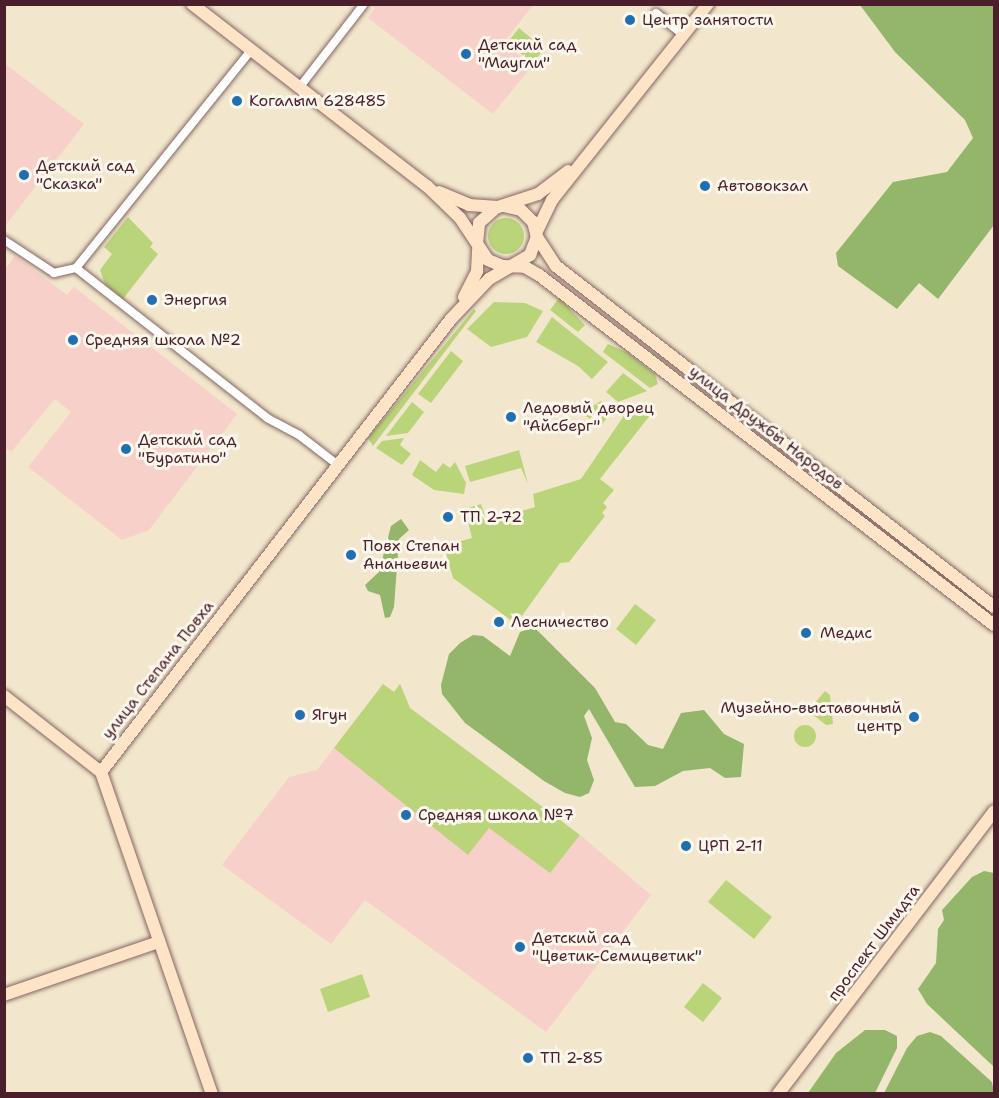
<!DOCTYPE html>
<html>
<head>
<meta charset="utf-8">
<style>
  body { margin:0 }
  #map { position:relative; width:999px; height:1098px; overflow:hidden; background:#f2e7cc; font-family:"Shantell Sans",sans-serif }
  div>[style] { position:absolute }
  .built>* { inset:0; background:#f7d0ca }
  .green>* { inset:0; background:#bad47a }
  .round { border-radius:50% }
  .forest>* { inset:0; background:#93b66a }
  .roads { filter:drop-shadow(0 0 2px #856563) drop-shadow(0 0 2px #856563) }
  .street>* { height:8px; margin:-4px; padding:0 4px; transform-origin:4px; border-radius:4px; background:#fff }
  .secondary>* { height:12px; margin:-6px; padding:0 6px; transform-origin:6px; border-radius:6px; background:#fee4c6 }
  .dots>* { width:16px; height:16px; translate:-50% -50%; box-sizing:border-box; border:3px solid #fbf7ec; border-radius:50% }
  span { translate:-50% -50%; white-space:nowrap; text-align:center; line-height:1.15; -webkit-text-stroke:6px #fbf7ec; paint-order:stroke }
  .poi-label { font-size:16px; color:#4a1f2b }
  .left { translate:0 -50%; text-align:left }
  .right { translate:-100% -50%; text-align:right }
  .street-label { font-size:16px; color:#4a1f2b }
  .frame { position:absolute; inset:0; border:6px solid #4a1f2b; pointer-events:none }
</style>
</head>
<body>
<div id="map">
  <div class="built">
    <i style="clip-path:polygon(371px 5px,533px 5px,504px 42px,532px 66px,493px 114px,368px 18px,375px 8px)"></i>
    <i style="clip-path:polygon(4px 63px,84px 124px,5px 226px,4px 226px)"></i>
    <i style="clip-path:polygon(15px 256px,67px 295px,74px 287px,237px 414px,149px 530px,122px 540px,28px 467px,71px 412px,55px 399px,12px 451px,5px 449px,4px 270px)"></i>
    <i style="clip-path:polygon(383px 684px,394px 692px,400px 684px,410px 708px,580px 835px,651px 895px,546px 1032px,365px 900px,331px 944px,222px 865px,289px 777px,317px 770px)"></i>
  </div>
  <div class="green">
    <i style="clip-path:polygon(519px 28px,544px 49px,533px 63px,507px 43px)"></i>
    <i style="clip-path:polygon(128px 217px,153px 243px,150px 247px,158px 254px,123px 299px,106px 286px,100px 270px,112px 254px,104px 247px)"></i>
    <i class="round" style="left:488px;top:218px;width:36px;height:36px"></i>
    <i style="clip-path:polygon(559px 298px,585px 325px,578px 332px,550px 310px)"></i>
    <i style="clip-path:polygon(494px 302px,525px 303px,543px 311px,527px 337px,491px 347px,467px 329px)"></i>
    <i style="clip-path:polygon(474px 309px,476px 311px,373px 446px,368px 438px)"></i>
    <i style="clip-path:polygon(552px 317px,608px 362px,592px 379px,578px 366px,536px 342px)"></i>
    <i style="clip-path:polygon(608px 344px,628px 353px,655px 374px,658px 384px,650px 388px,603px 352px)"></i>
    <i style="clip-path:polygon(451px 351px,463px 361px,431px 403px,418px 394px)"></i>
    <i style="clip-path:polygon(623px 373px,647px 391px,618px 402px,606px 392px)"></i>
    <i style="clip-path:polygon(601px 401px,611px 412px,601px 426px,581px 413px)"></i>
    <i style="clip-path:polygon(412px 402px,424px 412px,408px 433px,386px 436px)"></i>
    <i style="clip-path:polygon(654px 402px,655px 409px,600px 479px,614px 490px,603px 503px,607px 507px,602px 513px,605px 516px,569px 562px,560px 563px,516px 624px,453px 578px,444px 546px,472px 538px,465px 509px,481px 504px,487px 521px,535px 507px,533px 494px,581px 479px,625px 414px)"></i>
    <i style="clip-path:polygon(404px 438px,400px 445px,411px 454px,402px 465px,376px 448px,382px 441px)"></i>
    <i style="clip-path:polygon(519px 450px,528px 484px,521px 468px,470px 482px,465px 466px)"></i>
    <i style="clip-path:polygon(420px 460px,436px 472px,443px 463px,450px 468px,455px 462px,466px 483px,464px 494px,434px 490px,412px 475px)"></i>
    <i style="clip-path:polygon(635px 604px,656px 620px,636px 645px,616px 629px)"></i>
    <i style="clip-path:polygon(383px 684px,394px 692px,400px 684px,410px 708px,580px 835px,550px 873px,489px 828px,468px 855px,334px 748px)"></i>
    <i style="clip-path:polygon(825px 691px,830px 695px,833px 724px,826px 725px,808px 711px)"></i>
    <i class="round" style="left:794px;top:725px;width:22px;height:22px"></i>
    <i style="clip-path:polygon(726px 880px,772px 917px,754px 939px,708px 902px)"></i>
    <i style="clip-path:polygon(362px 974px,370px 997px,328px 1012px,320px 989px)"></i>
    <i style="clip-path:polygon(703px 983px,722px 998px,703px 1022px,684px 1007px)"></i>
  </div>
  <div class="forest">
    <i style="clip-path:polygon(860px 5px,994px 5px,994px 225px,938px 299px,919px 283px,897px 309px,838px 266px,836px 253px,893px 182px,947px 172px,973px 138px,965px 120px,895px 52px)"></i>
    <i style="clip-path:polygon(401px 519px,409px 530px,399px 539px,394px 607px,390px 617px,385px 618px,380px 595px,368px 591px,365px 585px,379px 572px,391px 526px)"></i>
    <i style="clip-path:polygon(534px 627px,595px 688px,615px 722px,626px 724px,648px 745px,663px 749px,681px 713px,704px 710px,724px 734px,744px 744px,741px 777px,725px 778px,710px 768px,683px 771px,655px 786px,635px 787px,589px 709px,584px 716px,592px 738px,587px 760px,594px 780px,589px 793px,580px 797px,565px 793px,544px 781px,465px 723px,442px 694px,441px 685px,449px 654px,460px 643px,473px 635px,483px 636px,510px 656px,520px 632px)"></i>
    <i style="clip-path:polygon(984px 871px,994px 873px,994px 1067px,927px 1004px,918px 989px,936px 963px,938px 929px,944px 920px,942px 910px,972px 877px)"></i>
    <i style="clip-path:polygon(865px 1030px,885px 1030px,897px 1036px,897px 1048px,875px 1093px,808px 1093px,836px 1053px)"></i>
    <i style="clip-path:polygon(930px 1032px,941px 1036px,992px 1082px,994px 1093px,884px 1093px,907px 1048px,917px 1036px)"></i>
  </div>
  <div class="roads">
    <div class="street">
      <i style="left:656px;top:13px;width:36px;rotate:39deg"></i>
      <i style="left:299px;top:88px;width:106px;rotate:-52.3deg"></i>
      <i style="left:4px;top:240px;width:60px;rotate:33.4deg"></i>
      <i style="left:54px;top:273px;width:23px;rotate:-13deg"></i>
      <i style="left:76px;top:268px;width:280px;rotate:-51.2deg"></i>
      <i style="left:76px;top:268px;width:243px;rotate:38.1deg"></i>
      <i style="left:267px;top:418px;width:36px;rotate:28deg"></i>
      <i style="left:299px;top:435px;width:49px;rotate:37.6deg"></i>
    </div>
    <div class="secondary">
      <i style="left:192px;top:4px;width:297px;rotate:37.8deg"></i>
      <i style="left:427px;top:186px;width:46px;rotate:44.1deg"></i>
      <i style="left:460px;top:218px;width:50px;rotate:56.3deg"></i>
      <i style="left:488px;top:260px;width:15px;rotate:23deg"></i>
      <i style="left:502px;top:266px;width:23px;rotate:2deg"></i>
      <i style="left:525px;top:267px;width:16px;rotate:30deg"></i>
      <i style="left:539px;top:275px;width:574px;rotate:37.57deg"></i>
      <i style="left:439px;top:192px;width:33px;rotate:23deg"></i>
      <i style="left:469px;top:205px;width:29px;rotate:4deg"></i>
      <i style="left:498px;top:207px;width:42px;rotate:-18deg"></i>
      <i style="left:538px;top:194px;width:38px;rotate:-37deg"></i>
      <i style="left:536px;top:233px;width:37px;rotate:-64deg"></i>
      <i style="left:552px;top:200px;width:251px;rotate:-51.5deg"></i>
      <i style="left:537px;top:237px;width:35px;rotate:57deg"></i>
      <i style="left:556px;top:266px;width:555px;rotate:37.9deg"></i>
      <i style="left:477px;top:243px;width:20px;rotate:-84deg"></i>
      <i style="left:479px;top:223px;width:24px;rotate:-42deg"></i>
      <i style="left:464px;top:297px;width:29px;rotate:-63deg"></i>
      <i style="left:477px;top:271px;width:22px;rotate:-87deg"></i>
      <i style="left:4px;top:696px;width:123px;rotate:38.1deg"></i>
      <i style="left:101px;top:772px;width:341px;rotate:71deg"></i>
      <i style="left:101px;top:772px;width:572px;rotate:-52.31deg"></i>
      <i style="left:451px;top:319px;width:55px;rotate:-46.5deg"></i>
      <i style="left:489px;top:279px;width:48px;rotate:-30.3deg"></i>
      <i style="left:530px;top:255px;width:19px;rotate:-69deg"></i>
      <i style="left:537px;top:237px;width:16px;rotate:-105deg"></i>
      <i style="left:533px;top:222px;width:17px;rotate:-135deg"></i>
      <i style="left:521px;top:210px;width:18px;rotate:-167deg"></i>
      <i style="left:4px;top:995px;width:164px;rotate:-18.9deg"></i>
      <i style="left:778px;top:1094px;width:356px;rotate:-52.6deg"></i>
    </div>
  </div>
  <div class="dots">
    <i style="left:630px;top:20px;background:#1f6fb2"></i>
    <i style="left:466px;top:54px;background:#1f6fb2"></i>
    <i style="left:237px;top:101px;background:#1f6fb2"></i>
    <i style="left:24px;top:175px;background:#1f6fb2"></i>
    <i style="left:705px;top:186px;background:#1f6fb2"></i>
    <i style="left:152px;top:300px;background:#1f6fb2"></i>
    <i style="left:73px;top:340px;background:#1f6fb2"></i>
    <i style="left:511px;top:417px;background:#1f6fb2"></i>
    <i style="left:126px;top:449px;background:#1f6fb2"></i>
    <i style="left:448px;top:517px;background:#1f6fb2"></i>
    <i style="left:351px;top:555px;background:#1f6fb2"></i>
    <i style="left:499px;top:622px;background:#1f6fb2"></i>
    <i style="left:806px;top:633px;background:#1f6fb2"></i>
    <i style="left:300px;top:715px;background:#1f6fb2"></i>
    <i style="left:914px;top:717px;background:#1f6fb2"></i>
    <i style="left:406px;top:815px;background:#1f6fb2"></i>
    <i style="left:686px;top:846px;background:#1f6fb2"></i>
    <i style="left:520px;top:947px;background:#1f6fb2"></i>
    <i style="left:528px;top:1058px;background:#1f6fb2"></i>
  </div>
  <div class="poi-label">
    <span class="left" style="left:642px;top:20px">Центр занятости</span>
    <span class="left" style="left:478px;top:54px">Детский сад<br>"Маугли"</span>
    <span class="left" style="left:249px;top:101px">Когалым 628485</span>
    <span class="left" style="left:36px;top:175px">Детский сад<br>"Сказка"</span>
    <span class="left" style="left:717px;top:186px">Автовокзал</span>
    <span class="left" style="left:164px;top:300px">Энергия</span>
    <span class="left" style="left:85px;top:340px">Средняя школа №2</span>
    <span class="left" style="left:523px;top:417px">Ледовый дворец<br>"Айсберг"</span>
    <span class="left" style="left:138px;top:449px">Детский сад<br>"Буратино"</span>
    <span class="left" style="left:460px;top:517px">ТП 2-72</span>
    <span class="left" style="left:363px;top:555px">Повх Степан<br>Ананьевич</span>
    <span class="left" style="left:511px;top:622px">Лесничество</span>
    <span class="left" style="left:820px;top:633px">Медис</span>
    <span class="right" style="left:902px;top:717px">Музейно-выставочный<br>центр</span>
    <span class="left" style="left:312px;top:715px">Ягун</span>
    <span class="left" style="left:418px;top:815px">Средняя школа №7</span>
    <span class="left" style="left:698px;top:846px">ЦРП 2-11</span>
    <span class="left" style="left:532px;top:947px">Детский сад<br>"Цветик-Семицветик"</span>
    <span class="left" style="left:540px;top:1058px">ТП 2-85</span>
  </div>
  <div class="street-label">
    <span style="left:766px;top:428px;rotate:38deg">улица Дружбы Народов</span>
    <span style="left:158px;top:670px;rotate:-52deg">улица Степана Повха</span>
    <span style="left:874px;top:943px;rotate:-53deg">проспект Шмидта</span>
  </div>
  <div class="frame"></div>
</div>
</body>
</html>
